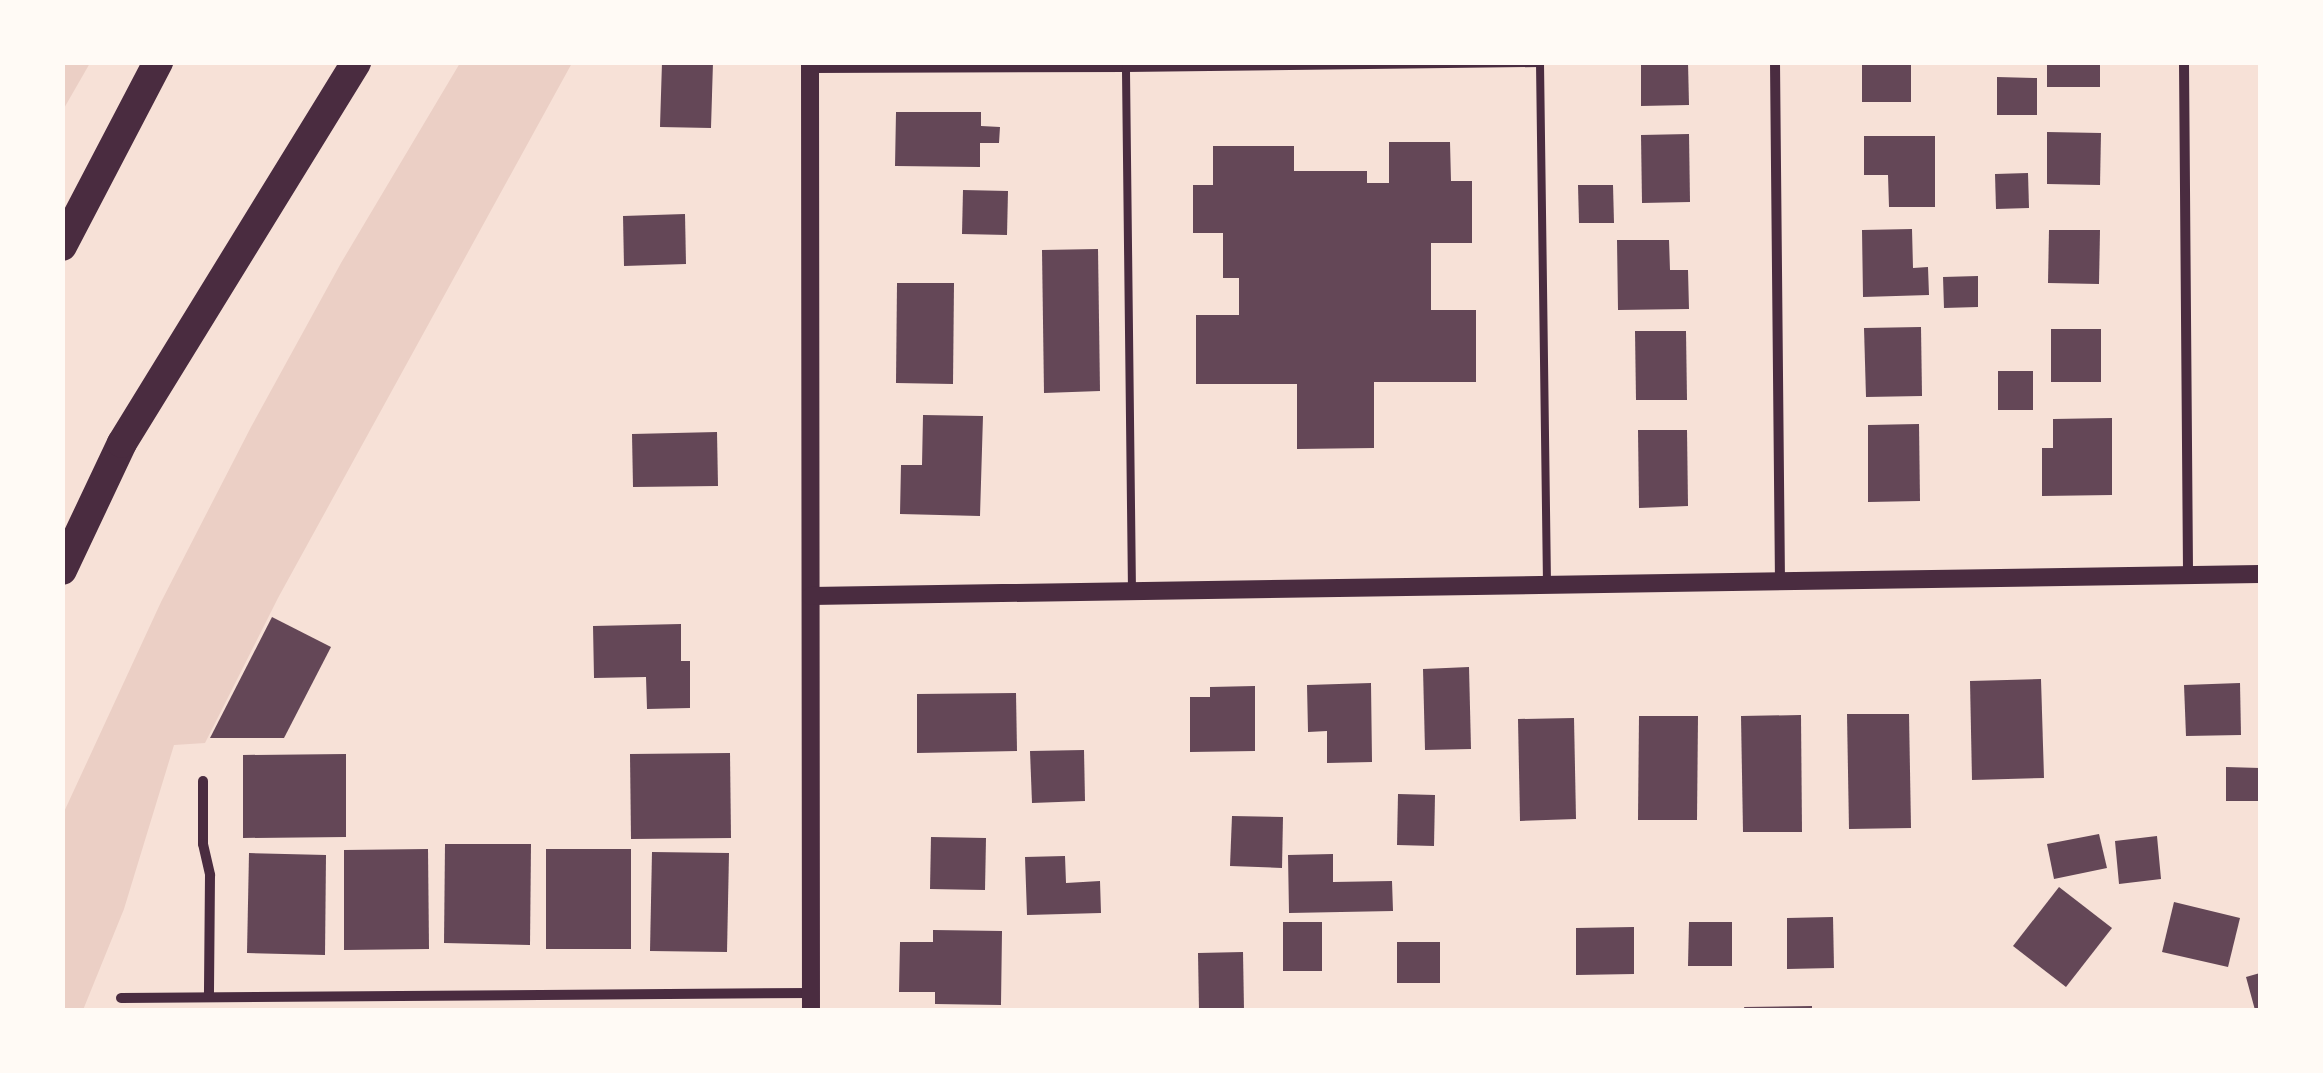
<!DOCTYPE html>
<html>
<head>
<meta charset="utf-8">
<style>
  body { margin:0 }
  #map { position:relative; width:2323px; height:1073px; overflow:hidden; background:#f7e1d7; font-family:Ubuntu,sans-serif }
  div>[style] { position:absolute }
  .green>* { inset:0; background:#ebcfc5 }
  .building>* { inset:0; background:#644757 }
  .service>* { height:8px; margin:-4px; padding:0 4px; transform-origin:4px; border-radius:4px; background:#4a2c40 }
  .minor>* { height:10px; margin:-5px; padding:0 5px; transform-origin:5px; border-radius:5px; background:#4a2c40 }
  .tertiary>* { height:18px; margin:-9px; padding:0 9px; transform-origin:9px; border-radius:9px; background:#4a2c40 }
  .motorway>* { height:30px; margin:-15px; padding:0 15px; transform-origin:15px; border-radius:15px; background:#4a2c40 }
  span { translate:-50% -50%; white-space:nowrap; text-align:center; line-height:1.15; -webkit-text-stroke:8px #fffaf5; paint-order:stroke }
  .frame { position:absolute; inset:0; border:65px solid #fffaf5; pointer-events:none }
</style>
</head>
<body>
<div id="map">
  <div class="green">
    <i style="clip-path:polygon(63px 62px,90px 63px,63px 110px,62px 63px)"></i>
    <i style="clip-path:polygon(460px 63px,572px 63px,278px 598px,205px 743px,174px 745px,124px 909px,83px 1010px,63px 1010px,63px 814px,161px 602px,251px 427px,341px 263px)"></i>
  </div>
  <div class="building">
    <i style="clip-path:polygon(662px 62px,713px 62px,711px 128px,660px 127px)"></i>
    <i style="clip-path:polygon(1641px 62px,1688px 62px,1689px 105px,1641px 106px)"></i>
    <i style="clip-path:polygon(1862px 62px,1911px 62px,1911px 102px,1862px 102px)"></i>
    <i style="clip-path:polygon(2047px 62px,2100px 62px,2100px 87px,2047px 87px)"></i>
    <i style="clip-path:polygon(1997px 77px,2037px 78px,2037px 115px,1997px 115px)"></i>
    <i style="clip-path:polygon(896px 112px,981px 112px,981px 126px,1000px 127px,999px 143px,980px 143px,980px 167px,895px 166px)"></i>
    <i style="clip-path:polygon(2047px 132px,2101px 133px,2100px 185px,2047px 184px)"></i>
    <i style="clip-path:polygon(1689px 134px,1690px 202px,1642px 203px,1641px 135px)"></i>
    <i style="clip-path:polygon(1864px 136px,1935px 136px,1935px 207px,1889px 207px,1888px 175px,1864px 175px)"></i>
    <i style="clip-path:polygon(1389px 142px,1450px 142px,1451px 181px,1472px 181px,1472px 243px,1431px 243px,1431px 310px,1476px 310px,1476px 382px,1374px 382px,1374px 448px,1297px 449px,1297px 384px,1196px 384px,1196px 315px,1239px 315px,1239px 278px,1223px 278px,1223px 233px,1193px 233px,1193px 185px,1213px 185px,1213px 146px,1294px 146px,1294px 171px,1367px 171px,1367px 183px,1389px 183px)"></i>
    <i style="clip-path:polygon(2028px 173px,2029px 208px,1996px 209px,1995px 174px)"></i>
    <i style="clip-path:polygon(1578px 185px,1613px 185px,1614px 223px,1579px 223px)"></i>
    <i style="clip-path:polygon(963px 190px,1008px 191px,1007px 235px,962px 234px)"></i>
    <i style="clip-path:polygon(685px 214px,686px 264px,624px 266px,623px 216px)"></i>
    <i style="clip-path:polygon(1912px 229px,1913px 268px,1928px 267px,1929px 295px,1863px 297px,1862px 230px)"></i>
    <i style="clip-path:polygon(2049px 230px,2100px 230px,2099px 284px,2048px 283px)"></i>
    <i style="clip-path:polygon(1617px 240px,1669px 240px,1670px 270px,1688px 270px,1689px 309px,1618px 310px)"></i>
    <i style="clip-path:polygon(1098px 249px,1100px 391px,1044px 393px,1042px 250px)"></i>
    <i style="clip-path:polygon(1978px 276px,1978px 307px,1944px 308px,1943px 277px)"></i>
    <i style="clip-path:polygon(897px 283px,954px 283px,953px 384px,896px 383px)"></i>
    <i style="clip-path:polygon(1921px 327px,1922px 396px,1866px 397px,1864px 328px)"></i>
    <i style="clip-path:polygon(2051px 329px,2101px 329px,2101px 382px,2051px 382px)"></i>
    <i style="clip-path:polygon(1635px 331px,1686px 331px,1687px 400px,1636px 400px)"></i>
    <i style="clip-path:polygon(1998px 371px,2033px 371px,2033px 410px,1998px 410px)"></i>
    <i style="clip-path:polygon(923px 415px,983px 416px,980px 516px,900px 514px,901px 465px,922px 465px)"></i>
    <i style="clip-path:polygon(2112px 418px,2112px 495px,2042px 496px,2042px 448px,2053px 448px,2053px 419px)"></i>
    <i style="clip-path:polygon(1919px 424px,1920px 501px,1868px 502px,1868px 425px)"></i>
    <i style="clip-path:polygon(1638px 430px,1687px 430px,1688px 506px,1639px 508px)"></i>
    <i style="clip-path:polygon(717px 432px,718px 486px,633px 487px,632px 434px)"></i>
    <i style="clip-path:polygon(272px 617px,331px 647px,284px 738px,210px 738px)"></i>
    <i style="clip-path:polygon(681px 624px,681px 661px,690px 661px,690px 708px,647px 709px,646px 677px,594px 678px,593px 626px)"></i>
    <i style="clip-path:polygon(1469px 667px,1471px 749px,1425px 750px,1423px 669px)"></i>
    <i style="clip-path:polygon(2041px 679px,2044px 778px,1972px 780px,1970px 681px)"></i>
    <i style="clip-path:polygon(1371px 683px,1372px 762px,1327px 763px,1327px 731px,1308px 732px,1307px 685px)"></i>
    <i style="clip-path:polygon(2240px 683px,2241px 735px,2186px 736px,2184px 685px)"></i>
    <i style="clip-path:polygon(1255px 686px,1255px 751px,1190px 752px,1190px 697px,1210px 697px,1210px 687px)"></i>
    <i style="clip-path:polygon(1016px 693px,1017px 751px,917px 753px,917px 694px)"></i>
    <i style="clip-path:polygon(1847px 714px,1909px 714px,1911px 828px,1849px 829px)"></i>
    <i style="clip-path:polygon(1801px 715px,1802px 832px,1743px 832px,1741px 716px)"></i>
    <i style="clip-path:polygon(1639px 716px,1698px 716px,1697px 820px,1638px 820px)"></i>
    <i style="clip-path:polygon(1574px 718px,1576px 819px,1520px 821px,1518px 719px)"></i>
    <i style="clip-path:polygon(1084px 750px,1085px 801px,1032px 803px,1030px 751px)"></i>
    <i style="clip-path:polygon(730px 753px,731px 838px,631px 839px,630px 754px)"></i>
    <i style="clip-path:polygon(346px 754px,346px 837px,243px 838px,243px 755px)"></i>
    <i style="clip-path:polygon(2226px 767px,2260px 768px,2260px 801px,2226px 801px)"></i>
    <i style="clip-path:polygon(1398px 794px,1435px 795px,1434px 846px,1397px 845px)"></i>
    <i style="clip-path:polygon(1232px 816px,1283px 817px,1282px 868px,1230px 866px)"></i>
    <i style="clip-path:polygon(2099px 834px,2107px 868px,2054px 879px,2047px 844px)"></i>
    <i style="clip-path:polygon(2157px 836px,2161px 879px,2119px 884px,2115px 841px)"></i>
    <i style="clip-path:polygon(931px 837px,986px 838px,985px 890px,930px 889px)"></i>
    <i style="clip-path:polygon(445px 844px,531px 844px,530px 945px,444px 943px)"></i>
    <i style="clip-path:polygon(428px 849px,429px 949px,344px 950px,344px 850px)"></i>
    <i style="clip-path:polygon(546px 849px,631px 849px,631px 949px,546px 949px)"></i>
    <i style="clip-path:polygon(652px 852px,729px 853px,727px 952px,650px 951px)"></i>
    <i style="clip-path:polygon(249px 853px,326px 855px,325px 955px,247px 953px)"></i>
    <i style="clip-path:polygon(1333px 854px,1333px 882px,1392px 881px,1393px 911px,1289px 913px,1288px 855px)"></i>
    <i style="clip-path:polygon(1065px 856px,1066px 883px,1100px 881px,1101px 913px,1027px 915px,1025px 857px)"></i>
    <i style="clip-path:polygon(2059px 887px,2112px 928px,2066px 987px,2013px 946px)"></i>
    <i style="clip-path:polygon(2174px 902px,2240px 918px,2228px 967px,2162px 952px)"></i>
    <i style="clip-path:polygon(1833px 917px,1834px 968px,1787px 969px,1787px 918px)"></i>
    <i style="clip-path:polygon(1283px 922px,1322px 922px,1322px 971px,1283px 971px)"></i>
    <i style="clip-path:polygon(1689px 922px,1732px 922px,1732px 966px,1688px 966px)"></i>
    <i style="clip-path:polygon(1634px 927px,1634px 974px,1576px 975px,1576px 928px)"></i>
    <i style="clip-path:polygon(933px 930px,1002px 931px,1001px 1005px,935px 1004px,935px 992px,899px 992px,900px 942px,933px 942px)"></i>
    <i style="clip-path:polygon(1397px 942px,1440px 942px,1440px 983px,1397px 983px)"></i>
    <i style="clip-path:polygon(1243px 952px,1244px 1010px,1199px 1010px,1198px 953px)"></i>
    <i style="clip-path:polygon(2260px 973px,2260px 1010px,2255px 1010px,2246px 977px)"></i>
    <i style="clip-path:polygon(1812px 1006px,1812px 1010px,1745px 1010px,1744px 1007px)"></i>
  </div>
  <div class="service">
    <i style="left:810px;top:69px;width:316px;rotate:-0.2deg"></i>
    <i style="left:1132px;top:592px;width:524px;rotate:-90.66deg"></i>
    <i style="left:1126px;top:68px;width:414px;rotate:-0.7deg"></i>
    <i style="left:1540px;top:63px;width:522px;rotate:89.23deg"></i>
  </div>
  <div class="minor">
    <i style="left:1775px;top:62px;width:520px;rotate:89.45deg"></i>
    <i style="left:2184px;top:62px;width:514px;rotate:89.55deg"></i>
    <i style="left:203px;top:781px;width:63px;rotate:90deg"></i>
    <i style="left:203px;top:844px;width:32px;rotate:77deg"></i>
    <i style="left:210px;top:875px;width:122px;rotate:90.5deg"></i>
    <i style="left:121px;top:998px;width:690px;rotate:-0.42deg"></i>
  </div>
  <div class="tertiary">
    <i style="left:810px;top:62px;width:948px;rotate:89.94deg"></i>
    <i style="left:811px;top:596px;width:1449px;rotate:-0.87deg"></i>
  </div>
  <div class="motorway">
    <i style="left:62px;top:246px;width:208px;rotate:-62.4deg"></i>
    <i style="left:62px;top:570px;width:140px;rotate:-64.7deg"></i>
    <i style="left:122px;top:443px;width:447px;rotate:-58.4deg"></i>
  </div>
  <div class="frame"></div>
</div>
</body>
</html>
